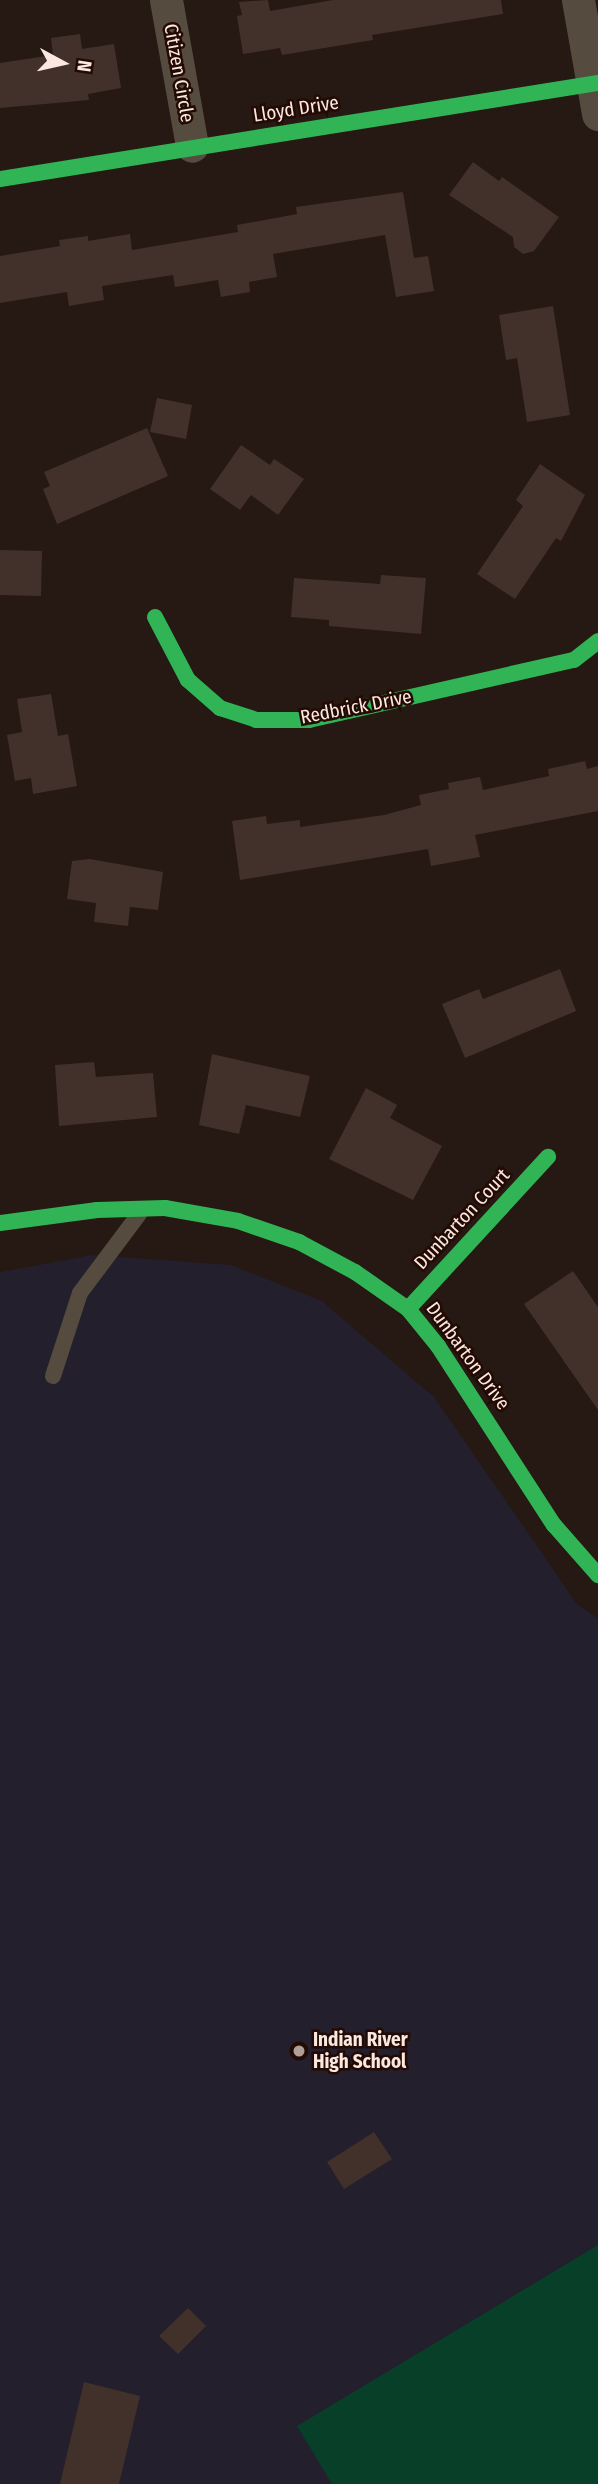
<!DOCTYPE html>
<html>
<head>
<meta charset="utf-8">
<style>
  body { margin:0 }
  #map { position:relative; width:598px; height:2484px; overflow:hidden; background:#261812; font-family:"Fira Sans Condensed",sans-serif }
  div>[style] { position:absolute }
  .education>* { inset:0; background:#231f2c }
  .green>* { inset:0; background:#083f29 }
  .building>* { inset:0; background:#42312a }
  .lane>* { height:16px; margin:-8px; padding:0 8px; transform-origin:8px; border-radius:8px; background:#564b3f }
  .street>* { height:33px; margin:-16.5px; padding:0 16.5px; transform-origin:16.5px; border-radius:16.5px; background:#564b3f }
  .fast>* { height:16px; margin:-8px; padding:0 8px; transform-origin:8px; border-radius:8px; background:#30b455 }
  .dots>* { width:19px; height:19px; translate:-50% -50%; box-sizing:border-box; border:4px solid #230a03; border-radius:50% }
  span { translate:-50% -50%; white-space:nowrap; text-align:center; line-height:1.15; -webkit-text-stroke:5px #230a03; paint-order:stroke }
  .street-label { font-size:19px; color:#fbe8e1 }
  .poi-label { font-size:19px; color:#fbe8e1; font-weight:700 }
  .left { translate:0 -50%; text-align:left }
  .north { position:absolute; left:28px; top:28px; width:70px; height:70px; -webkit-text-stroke:5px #230a03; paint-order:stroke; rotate:98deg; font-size:19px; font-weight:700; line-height:28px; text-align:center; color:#fbe8e1 }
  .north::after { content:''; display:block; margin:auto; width:24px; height:32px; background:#fbe8e1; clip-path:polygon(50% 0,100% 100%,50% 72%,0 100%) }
</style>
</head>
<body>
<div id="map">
  <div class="education">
    <i style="clip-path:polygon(93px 1255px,231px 1265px,322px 1301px,434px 1397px,577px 1604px,598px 1618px,598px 2484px,0 2484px,0 1272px)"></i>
  </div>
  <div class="green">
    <i style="clip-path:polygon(598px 2245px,598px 2484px,332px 2484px,297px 2426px)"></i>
  </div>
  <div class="building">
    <i style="clip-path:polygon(268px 0,270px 11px,333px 0,501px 0,503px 14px,372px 35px,373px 40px,282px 55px,280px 48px,243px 54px,237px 16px,242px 15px,239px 2px)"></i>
    <i style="clip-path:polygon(80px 34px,82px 49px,114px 44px,121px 88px,88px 94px,89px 100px,0 108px,0 63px,53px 55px,51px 38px)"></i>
    <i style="clip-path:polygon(473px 162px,499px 181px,502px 177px,559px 217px,534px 251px,523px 254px,514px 247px,513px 237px,449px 195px)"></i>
    <i style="clip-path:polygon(403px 192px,414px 258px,428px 256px,434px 291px,396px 297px,385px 235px,273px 254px,277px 277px,249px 282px,250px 292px,221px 297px,218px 280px,175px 287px,173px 275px,102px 286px,104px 300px,69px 306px,67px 292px,0 303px,0 256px,60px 246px,59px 240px,88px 236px,88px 241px,130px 234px,132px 250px,238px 232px,237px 225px,297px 214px,296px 207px)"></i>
    <i style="clip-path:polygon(553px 306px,570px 415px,527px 422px,517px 358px,506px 360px,499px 315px)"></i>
    <i style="clip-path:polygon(157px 398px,192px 405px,186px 439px,150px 432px)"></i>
    <i style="clip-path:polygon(147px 428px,168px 476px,57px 524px,43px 489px,50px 486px,44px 472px)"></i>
    <i style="clip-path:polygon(241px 445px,270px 465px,274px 459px,304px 479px,278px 515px,251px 495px,240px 510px,210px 489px)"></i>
    <i style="clip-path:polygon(540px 464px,585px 495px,561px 541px,556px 538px,515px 599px,477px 574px,523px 506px,516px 500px)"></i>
    <i style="clip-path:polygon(0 550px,42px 551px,41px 596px,0 595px)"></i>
    <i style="clip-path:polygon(381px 575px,426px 578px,421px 634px,329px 626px,329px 620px,291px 617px,294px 578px,380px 584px)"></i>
    <i style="clip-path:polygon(51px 694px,58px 736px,68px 734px,77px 786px,33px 794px,31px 778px,15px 781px,7px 735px,22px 732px,17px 699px)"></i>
    <i style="clip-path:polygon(585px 761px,587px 769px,598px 766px,598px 811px,475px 835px,480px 857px,431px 866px,428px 849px,240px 880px,232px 821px,266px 816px,267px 824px,300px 820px,300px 827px,384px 815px,421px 805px,419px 795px,449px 789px,448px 783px,480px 777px,483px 790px,549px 776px,548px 769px)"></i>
    <i style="clip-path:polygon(90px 859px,163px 872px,158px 910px,130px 907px,128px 926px,94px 922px,96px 903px,67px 899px,72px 861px)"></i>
    <i style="clip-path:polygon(560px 969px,576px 1011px,465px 1058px,442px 1004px,479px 989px,483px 999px)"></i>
    <i style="clip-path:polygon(212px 1054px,310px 1076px,300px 1117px,246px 1105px,239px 1134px,199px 1125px)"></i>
    <i style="clip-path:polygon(94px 1062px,96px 1077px,153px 1073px,157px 1117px,59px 1126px,55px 1065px)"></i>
    <i style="clip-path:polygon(366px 1088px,397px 1105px,390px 1118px,442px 1146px,413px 1200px,329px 1159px)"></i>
    <i style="clip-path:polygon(573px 1271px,598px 1307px,598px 1410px,524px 1304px)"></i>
    <i style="clip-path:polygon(374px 2132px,392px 2159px,344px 2189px,327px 2162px)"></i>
    <i style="clip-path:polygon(188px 2308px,206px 2326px,178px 2354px,159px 2336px)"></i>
    <i style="clip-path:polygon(84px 2382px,140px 2396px,119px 2484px,60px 2484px)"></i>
  </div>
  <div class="lane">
    <i style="left:53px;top:1376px;width:87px;rotate:-72deg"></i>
    <i style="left:80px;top:1293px;width:99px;rotate:-53.2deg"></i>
  </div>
  <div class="street">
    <i style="left:166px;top:0;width:148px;rotate:79.9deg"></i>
    <i style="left:578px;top:0;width:116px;rotate:80deg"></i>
  </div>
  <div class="fast">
    <i style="left:0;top:179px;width:606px;rotate:-9.12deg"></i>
    <i style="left:155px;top:617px;width:71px;rotate:62.4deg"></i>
    <i style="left:188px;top:680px;width:43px;rotate:41.2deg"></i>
    <i style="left:220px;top:708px;width:38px;rotate:18deg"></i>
    <i style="left:256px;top:720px;width:53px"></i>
    <i style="left:309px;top:720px;width:272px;rotate:-12.8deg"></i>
    <i style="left:574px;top:660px;width:31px;rotate:-38deg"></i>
    <i style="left:0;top:1223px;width:98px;rotate:-7.6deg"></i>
    <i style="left:97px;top:1210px;width:68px;rotate:-1.7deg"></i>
    <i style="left:165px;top:1208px;width:74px;rotate:10.1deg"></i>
    <i style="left:238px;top:1221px;width:65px;rotate:19deg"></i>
    <i style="left:299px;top:1242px;width:64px;rotate:28.2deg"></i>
    <i style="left:355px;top:1272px;width:65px;rotate:34.9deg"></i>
    <i style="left:408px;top:1309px;width:48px;rotate:51deg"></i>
    <i style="left:438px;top:1346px;width:213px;rotate:57.1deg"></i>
    <i style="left:554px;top:1525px;width:67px;rotate:48.7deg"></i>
    <i style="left:408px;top:1309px;width:207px;rotate:-47.4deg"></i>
  </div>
  <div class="dots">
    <i style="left:299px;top:2051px;background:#b09f99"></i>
  </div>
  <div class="street-label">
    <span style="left:179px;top:73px;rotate:80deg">Citizen Circle</span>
    <span style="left:296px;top:109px;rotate:-9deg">Lloyd Drive</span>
    <span style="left:356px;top:707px;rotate:-11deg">Redbrick Drive</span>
    <span style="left:462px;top:1219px;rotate:-47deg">Dunbarton Court</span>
    <span style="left:468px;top:1356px;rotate:54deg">Dunbarton Drive</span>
  </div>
  <div class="poi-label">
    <span class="left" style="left:313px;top:2051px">Indian River<br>High School</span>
  </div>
  <div class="north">N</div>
</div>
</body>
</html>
